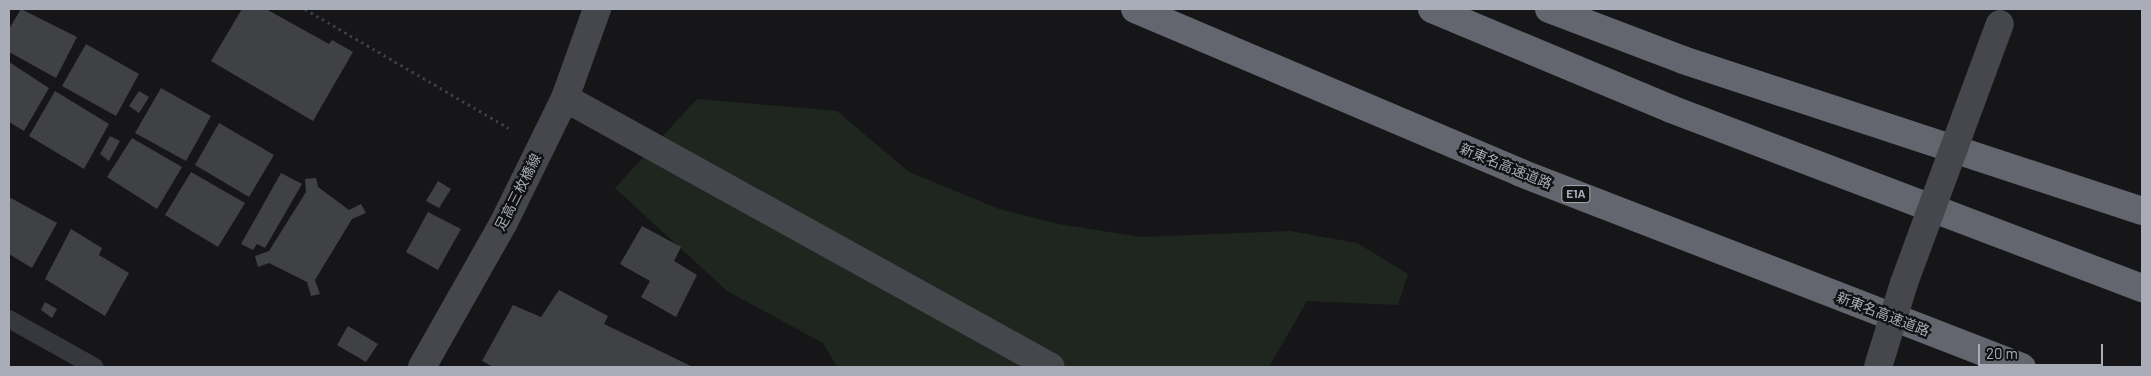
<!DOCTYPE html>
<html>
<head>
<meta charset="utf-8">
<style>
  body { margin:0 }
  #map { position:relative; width:2151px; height:376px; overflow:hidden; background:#161618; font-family:Barlow,"Noto Sans JP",sans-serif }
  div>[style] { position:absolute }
  .green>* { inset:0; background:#1e261f }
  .building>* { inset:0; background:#404145 }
  .path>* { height:3px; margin-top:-1.5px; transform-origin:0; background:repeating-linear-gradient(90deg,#3d3f44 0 2.5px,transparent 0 6.5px) }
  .lane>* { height:18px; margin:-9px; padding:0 9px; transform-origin:9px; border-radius:9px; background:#37383d }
  .secondary>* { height:28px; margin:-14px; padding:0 14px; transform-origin:14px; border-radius:14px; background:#45474d }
  .highway>* { height:28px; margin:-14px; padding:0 14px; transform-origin:14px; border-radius:14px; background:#63666e }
  .secondary-bridge>* { height:28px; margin:-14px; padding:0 14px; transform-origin:14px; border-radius:14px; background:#45474d }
  span { translate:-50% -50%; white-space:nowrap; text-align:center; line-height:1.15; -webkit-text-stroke:4.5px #111113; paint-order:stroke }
  .shield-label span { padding:1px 4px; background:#111113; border:1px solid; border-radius:4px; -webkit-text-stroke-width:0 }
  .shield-label { font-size:12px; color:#a8adb8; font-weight:700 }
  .street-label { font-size:14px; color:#a8adb8 }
  .frame { position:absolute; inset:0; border:10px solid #a8adb8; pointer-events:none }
  .scale { position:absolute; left:1978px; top:344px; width:125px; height:22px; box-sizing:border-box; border:2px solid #a8adb8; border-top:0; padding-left:6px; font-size:15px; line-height:18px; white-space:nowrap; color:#a8adb8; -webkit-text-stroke:4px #111113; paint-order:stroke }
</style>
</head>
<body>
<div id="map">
  <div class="green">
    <i style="clip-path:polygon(697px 99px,837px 111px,909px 172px,999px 209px,1058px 224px,1141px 237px,1290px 231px,1357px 243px,1408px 274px,1398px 305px,1307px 301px,1269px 367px,837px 367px,823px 343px,727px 291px,615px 188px)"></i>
  </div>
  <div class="building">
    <i style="clip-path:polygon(21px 9px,77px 37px,56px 78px,9px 52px,9px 29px)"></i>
    <i style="clip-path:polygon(242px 9px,266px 9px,329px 44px,332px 40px,353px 52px,313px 121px,211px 61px)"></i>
    <i style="clip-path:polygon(86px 44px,139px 74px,116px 116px,62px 86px)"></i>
    <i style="clip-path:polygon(9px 62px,49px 88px,24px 131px,9px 122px)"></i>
    <i style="clip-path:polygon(161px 88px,211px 116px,186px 161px,135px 133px)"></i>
    <i style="clip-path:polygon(55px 91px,109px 124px,84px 169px,29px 136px)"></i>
    <i style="clip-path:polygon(139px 91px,149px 97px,139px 113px,129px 106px)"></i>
    <i style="clip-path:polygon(219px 123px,274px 155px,249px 197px,195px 165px)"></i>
    <i style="clip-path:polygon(110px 136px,120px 141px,109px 161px,100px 154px)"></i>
    <i style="clip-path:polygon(132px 138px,182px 167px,157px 209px,107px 177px)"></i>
    <i style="clip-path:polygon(191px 172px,245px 203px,218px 247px,165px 215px)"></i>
    <i style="clip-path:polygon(281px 173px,302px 184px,265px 248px,257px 244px,253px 250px,241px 244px)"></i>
    <i style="clip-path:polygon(316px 178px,318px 187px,349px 210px,361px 204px,366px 213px,352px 219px,315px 280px,320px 294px,311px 296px,307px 282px,269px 263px,258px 267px,255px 256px,269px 251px,306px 192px,305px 179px)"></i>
    <i style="clip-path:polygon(438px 181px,451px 189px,439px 208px,426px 201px)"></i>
    <i style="clip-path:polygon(9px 197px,57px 223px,32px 268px,9px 254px)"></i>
    <i style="clip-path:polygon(428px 212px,461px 229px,438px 270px,406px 252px)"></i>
    <i style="clip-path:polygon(642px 226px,681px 247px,674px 261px,697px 275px,676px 317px,641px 297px,650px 281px,620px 264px)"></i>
    <i style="clip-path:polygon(71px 229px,102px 248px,99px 255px,129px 273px,105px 316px,45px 279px)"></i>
    <i style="clip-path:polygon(559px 290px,608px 316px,604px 324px,693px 367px,493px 367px,482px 361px,513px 305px,541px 317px)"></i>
    <i style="clip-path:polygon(45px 302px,57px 309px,52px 318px,41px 310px)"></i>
    <i style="clip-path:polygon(348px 326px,378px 344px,366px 362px,337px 345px)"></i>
  </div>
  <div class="path">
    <i style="left:305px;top:9px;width:236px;rotate:30.3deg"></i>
  </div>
  <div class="lane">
    <i style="left:9px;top:319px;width:98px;rotate:29.2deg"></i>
  </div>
  <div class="secondary">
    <i style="left:565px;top:98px;width:555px;rotate:28.96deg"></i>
    <i style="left:422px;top:367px;width:167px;rotate:-60.5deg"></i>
    <i style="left:504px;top:222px;width:138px;rotate:-63.8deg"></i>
    <i style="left:565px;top:98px;width:95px;rotate:-70.2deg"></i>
  </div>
  <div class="highway">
    <i style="left:1135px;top:9px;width:419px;rotate:23deg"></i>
    <i style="left:1521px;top:173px;width:537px;rotate:21.17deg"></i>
    <i style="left:1432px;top:9px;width:259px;rotate:22.7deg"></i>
    <i style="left:1671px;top:109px;width:504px;rotate:20.81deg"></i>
    <i style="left:1549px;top:9px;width:143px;rotate:20.8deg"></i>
    <i style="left:1683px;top:60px;width:483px;rotate:18.2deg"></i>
  </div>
  <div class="secondary-bridge">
    <i style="left:1878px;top:367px;width:88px;rotate:-72.8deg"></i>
    <i style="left:1904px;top:283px;width:276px;rotate:-69.7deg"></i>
  </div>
  <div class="shield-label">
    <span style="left:1576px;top:194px">E1A</span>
  </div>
  <div class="street-label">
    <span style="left:1506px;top:166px;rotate:22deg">新東名高速道路</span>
    <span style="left:518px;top:192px;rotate:-63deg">足高三枚橋線</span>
    <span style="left:1883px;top:314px;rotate:21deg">新東名高速道路</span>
  </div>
  <div class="frame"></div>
  <div class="scale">20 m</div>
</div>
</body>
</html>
